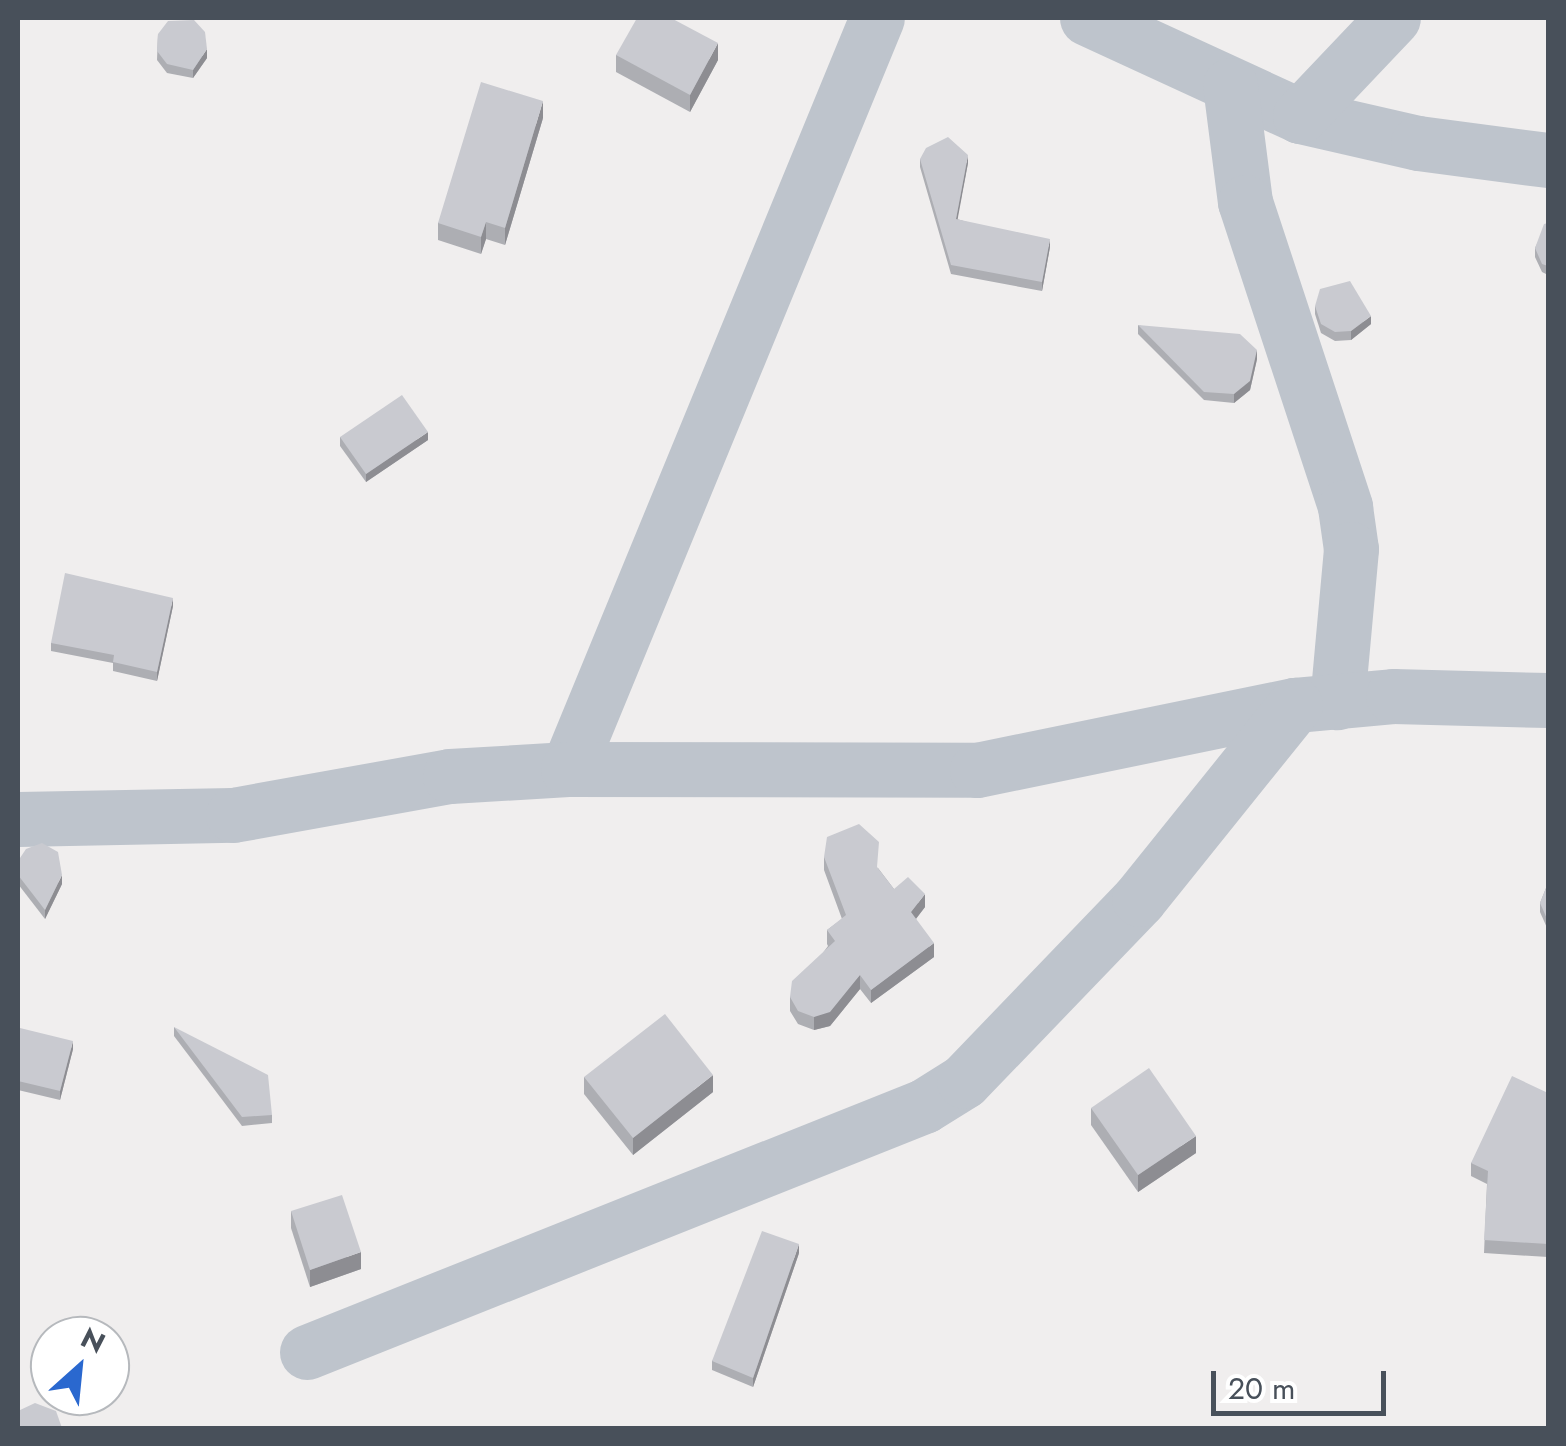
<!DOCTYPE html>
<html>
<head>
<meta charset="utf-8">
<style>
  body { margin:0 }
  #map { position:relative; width:1566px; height:1446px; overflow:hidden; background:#f0eeee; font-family:Jost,sans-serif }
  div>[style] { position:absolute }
  .street>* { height:55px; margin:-27.5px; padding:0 27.5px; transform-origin:27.5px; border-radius:27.5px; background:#bec4cc }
  .wall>* { inset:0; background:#adaeb3 }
  .shaded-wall>* { inset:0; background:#8d8d92 }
  .building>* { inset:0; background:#c9cad0 }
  span { translate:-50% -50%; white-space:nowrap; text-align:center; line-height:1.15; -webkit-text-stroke:8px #fff; paint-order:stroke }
  .frame { position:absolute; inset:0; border:20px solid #48505a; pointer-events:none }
  .north { position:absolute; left:30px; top:1316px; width:100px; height:100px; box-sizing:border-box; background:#fff; border:2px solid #b6b9bd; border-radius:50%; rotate:27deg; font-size:28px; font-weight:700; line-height:40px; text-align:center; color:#48505a }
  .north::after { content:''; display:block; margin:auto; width:35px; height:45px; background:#2a68cf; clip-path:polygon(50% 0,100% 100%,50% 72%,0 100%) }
  .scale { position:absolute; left:1211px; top:1371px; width:175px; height:45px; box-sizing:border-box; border:5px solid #48505a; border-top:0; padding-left:12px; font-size:30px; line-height:35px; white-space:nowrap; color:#48505a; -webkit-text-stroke:8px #fff; paint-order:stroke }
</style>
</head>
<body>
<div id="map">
  <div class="street">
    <i style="left:1087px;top:18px;width:234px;rotate:24.7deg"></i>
    <i style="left:1300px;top:116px;width:121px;rotate:12.9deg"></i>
    <i style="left:1418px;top:143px;width:131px;rotate:7.5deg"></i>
    <i style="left:1230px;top:85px;width:118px;rotate:82.7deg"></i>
    <i style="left:1245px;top:202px;width:321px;rotate:71.8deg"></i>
    <i style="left:1345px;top:507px;width:42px;rotate:81.9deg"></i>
    <i style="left:1351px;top:549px;width:154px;rotate:95.2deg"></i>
    <i style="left:1300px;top:116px;width:135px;rotate:-46.5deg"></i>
    <i style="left:568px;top:769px;width:812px;rotate:-67.64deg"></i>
    <i style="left:18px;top:819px;width:215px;rotate:-1.1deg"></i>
    <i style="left:233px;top:815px;width:220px;rotate:-10.2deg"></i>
    <i style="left:450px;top:776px;width:118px;rotate:-3.4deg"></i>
    <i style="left:568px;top:769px;width:409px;rotate:0.1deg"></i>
    <i style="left:977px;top:770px;width:325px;rotate:-11.6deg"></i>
    <i style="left:1295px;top:705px;width:98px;rotate:-5.2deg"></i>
    <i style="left:1393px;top:696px;width:155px;rotate:1.5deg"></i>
    <i style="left:307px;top:1352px;width:664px;rotate:-21.74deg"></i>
    <i style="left:924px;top:1106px;width:47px;rotate:-32deg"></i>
    <i style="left:964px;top:1081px;width:252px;rotate:-46.1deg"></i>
    <i style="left:1139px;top:899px;width:249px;rotate:-51.2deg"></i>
  </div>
  <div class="wall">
    <i style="clip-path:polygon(158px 34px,207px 58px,193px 78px,167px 73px,157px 60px)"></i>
    <i style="clip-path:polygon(616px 55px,718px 60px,690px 112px,616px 72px)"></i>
    <i style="clip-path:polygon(543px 118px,505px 245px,486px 239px,481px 254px,438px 240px,438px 223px)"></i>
    <i style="clip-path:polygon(920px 159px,968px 163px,957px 219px,1050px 247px,1042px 291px,951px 274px,920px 167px)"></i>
    <i style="clip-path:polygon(1548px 223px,1548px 275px,1542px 272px,1535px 257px,1535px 248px)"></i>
    <i style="clip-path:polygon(1315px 306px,1371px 324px,1351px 340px,1335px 341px,1321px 333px,1315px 314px)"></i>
    <i style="clip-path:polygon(1138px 325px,1257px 359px,1250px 390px,1234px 403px,1204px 400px,1138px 334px)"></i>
    <i style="clip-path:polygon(340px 437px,428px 440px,366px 482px,340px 446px)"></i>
    <i style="clip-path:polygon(173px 606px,157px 681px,113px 671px,113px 663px,51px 651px,51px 643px)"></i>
    <i style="clip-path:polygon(824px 857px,878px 868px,894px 889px,925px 907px,916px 919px,934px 957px,871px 1003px,860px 989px,830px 1026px,814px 1030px,798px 1024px,790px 1011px,790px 997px,828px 946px,827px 944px,827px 930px,842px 919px,824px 870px)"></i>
    <i style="clip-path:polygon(18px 861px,62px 884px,45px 919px,18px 884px)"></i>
    <i style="clip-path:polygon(1548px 883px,1548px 930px,1540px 912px,1540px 903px)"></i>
    <i style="clip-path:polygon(174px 1027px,272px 1115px,272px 1123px,242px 1126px,174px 1036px)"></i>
    <i style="clip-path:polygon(18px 1038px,73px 1049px,60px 1100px,18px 1090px)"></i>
    <i style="clip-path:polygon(584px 1077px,713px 1092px,633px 1155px,584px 1094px)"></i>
    <i style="clip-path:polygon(1548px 1093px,1548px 1257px,1484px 1253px,1487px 1184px,1471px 1176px,1471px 1163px)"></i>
    <i style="clip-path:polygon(1091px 1108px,1196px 1153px,1138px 1192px,1091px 1125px)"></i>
    <i style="clip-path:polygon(291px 1211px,361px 1269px,310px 1287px,291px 1228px)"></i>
    <i style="clip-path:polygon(799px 1253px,753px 1387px,712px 1370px,712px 1361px)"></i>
  </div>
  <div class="shaded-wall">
    <i style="clip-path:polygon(718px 43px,718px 60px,690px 112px,690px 95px)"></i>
    <i style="clip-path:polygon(207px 49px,207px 58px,193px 78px,193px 70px)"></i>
    <i style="clip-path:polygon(543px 101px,543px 118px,505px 245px,505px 228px)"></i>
    <i style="clip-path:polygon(968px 155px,968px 163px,956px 228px,956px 219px)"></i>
    <i style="clip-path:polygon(486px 222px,486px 239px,481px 254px,481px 237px)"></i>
    <i style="clip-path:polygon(1050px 239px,1050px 247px,1042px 291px,1042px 282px)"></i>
    <i style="clip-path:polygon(1371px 316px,1371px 324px,1351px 340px,1351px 331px)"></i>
    <i style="clip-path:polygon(1257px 350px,1257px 359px,1250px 390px,1234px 403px,1234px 394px)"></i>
    <i style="clip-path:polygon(428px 432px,428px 440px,366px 482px,366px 474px)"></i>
    <i style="clip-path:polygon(173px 598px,173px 606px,157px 681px,157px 672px)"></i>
    <i style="clip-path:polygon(62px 875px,62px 884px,45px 919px,45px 910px)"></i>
    <i style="clip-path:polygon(925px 894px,925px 907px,911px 925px,911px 912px)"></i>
    <i style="clip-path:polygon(934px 943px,934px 957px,871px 1003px,871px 990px)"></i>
    <i style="clip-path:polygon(860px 975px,860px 989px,830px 1026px,814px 1030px,814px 1017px)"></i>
    <i style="clip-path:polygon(73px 1041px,73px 1049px,60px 1100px,60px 1091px)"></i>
    <i style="clip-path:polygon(713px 1075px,713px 1092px,633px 1155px,633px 1138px)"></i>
    <i style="clip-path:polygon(1196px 1136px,1196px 1153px,1138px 1192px,1138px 1175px)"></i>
    <i style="clip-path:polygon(799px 1244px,799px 1253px,753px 1387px,753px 1378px)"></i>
    <i style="clip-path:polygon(361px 1252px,361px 1269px,310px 1287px,310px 1270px)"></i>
  </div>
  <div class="building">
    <i style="clip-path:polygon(637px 18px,671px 18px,718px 43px,690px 95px,616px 55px)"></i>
    <i style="clip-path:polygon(194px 20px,205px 32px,207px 49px,193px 70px,167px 64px,157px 51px,158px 34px,168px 21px)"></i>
    <i style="clip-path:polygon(481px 82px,543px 101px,505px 228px,486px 222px,481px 237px,438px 223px)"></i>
    <i style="clip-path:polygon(948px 137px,968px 155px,956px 219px,1050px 239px,1042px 282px,951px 265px,920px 159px,926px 148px)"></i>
    <i style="clip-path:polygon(1548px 223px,1548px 266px,1542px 264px,1535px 248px,1544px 224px)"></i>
    <i style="clip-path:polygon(1350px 281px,1371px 316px,1351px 331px,1335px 332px,1321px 324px,1315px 306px,1320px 289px)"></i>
    <i style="clip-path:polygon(1138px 325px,1240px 334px,1257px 350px,1250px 381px,1234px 394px,1204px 392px)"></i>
    <i style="clip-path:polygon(402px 395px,428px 432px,366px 474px,340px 437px)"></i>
    <i style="clip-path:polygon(65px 573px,173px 598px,157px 672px,113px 662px,114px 655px,51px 643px)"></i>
    <i style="clip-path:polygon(859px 824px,879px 842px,877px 867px,894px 889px,908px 877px,925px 894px,911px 912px,934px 943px,871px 990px,860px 975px,830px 1012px,814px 1017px,798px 1011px,790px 997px,792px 981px,835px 941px,827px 930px,846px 915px,824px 857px,827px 837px)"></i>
    <i style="clip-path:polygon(42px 843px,58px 852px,62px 875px,45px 910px,18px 875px,18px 861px,26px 849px)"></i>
    <i style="clip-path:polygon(1548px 883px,1548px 921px,1540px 903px)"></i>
    <i style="clip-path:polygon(665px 1014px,713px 1075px,633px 1138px,584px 1077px)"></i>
    <i style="clip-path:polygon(174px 1027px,268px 1075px,272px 1115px,242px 1117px)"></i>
    <i style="clip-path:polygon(20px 1028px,73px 1041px,60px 1091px,18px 1081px,18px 1038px)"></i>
    <i style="clip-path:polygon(1149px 1068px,1196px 1136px,1138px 1175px,1091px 1108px)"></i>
    <i style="clip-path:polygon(1512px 1076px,1548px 1093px,1548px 1244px,1484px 1240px,1488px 1171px,1471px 1163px)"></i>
    <i style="clip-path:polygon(342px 1195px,361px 1252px,310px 1270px,291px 1211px)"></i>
    <i style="clip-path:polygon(762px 1231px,799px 1244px,753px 1378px,712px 1361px)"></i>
    <i style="clip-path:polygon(35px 1403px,56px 1411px,62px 1428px,18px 1428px,18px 1411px)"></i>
  </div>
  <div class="frame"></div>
  <div class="north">N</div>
  <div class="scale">20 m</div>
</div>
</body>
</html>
